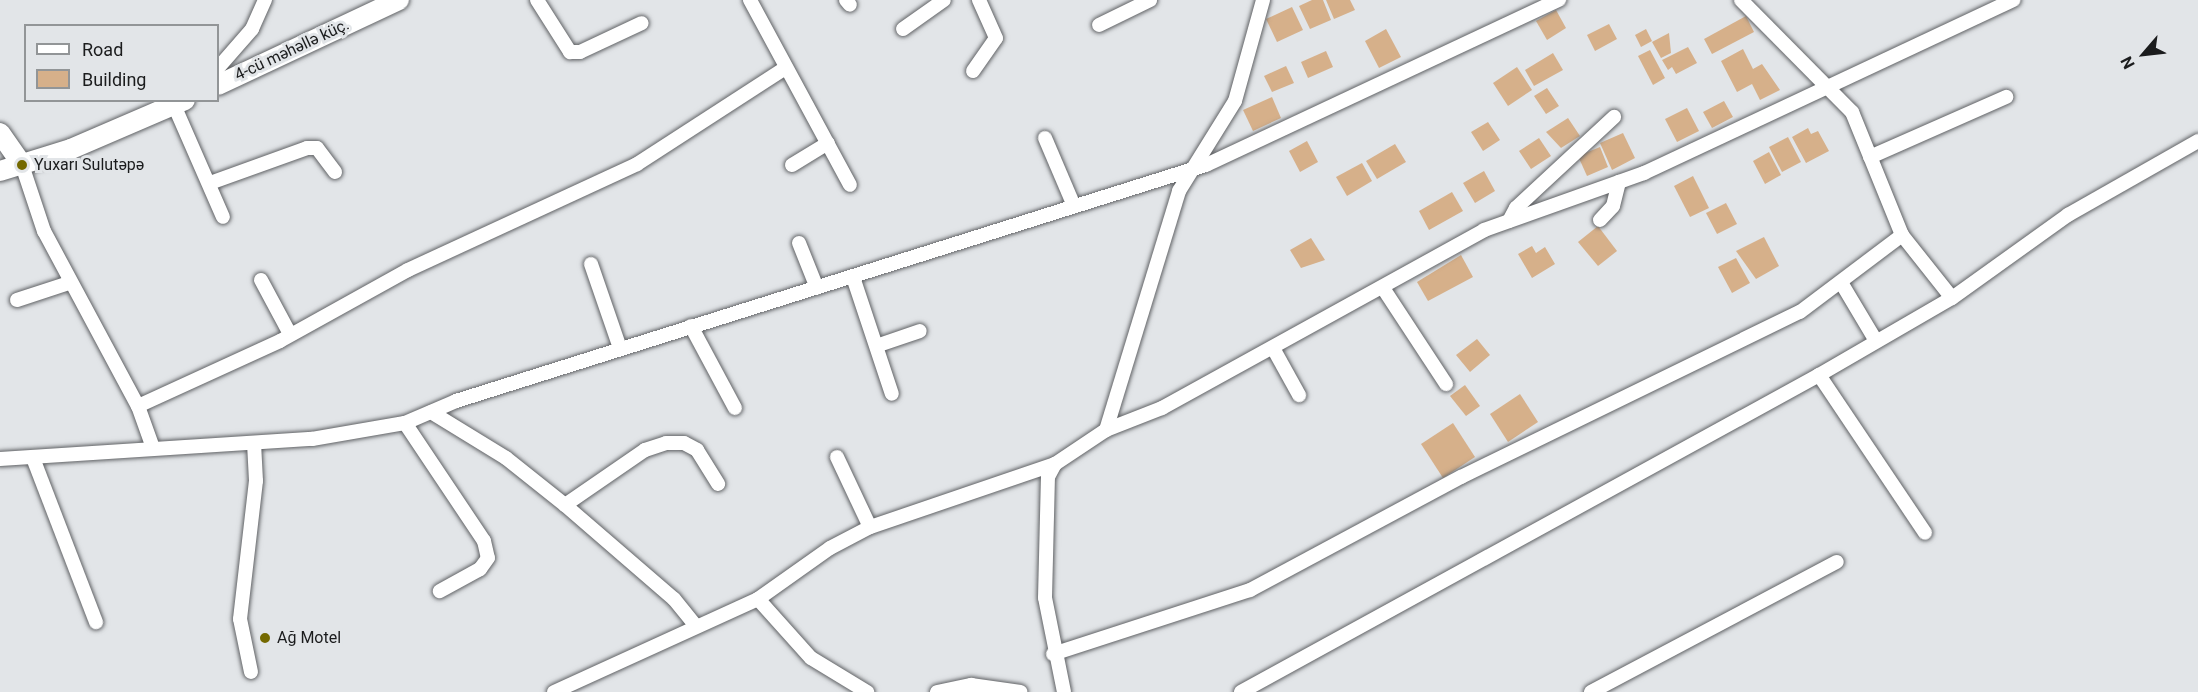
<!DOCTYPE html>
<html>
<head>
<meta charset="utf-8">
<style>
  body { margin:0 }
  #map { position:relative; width:2198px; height:692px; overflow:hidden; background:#e2e5e8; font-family:Roboto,sans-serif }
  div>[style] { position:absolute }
  .building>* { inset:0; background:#d6b08a }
  .roads { filter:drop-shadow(0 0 2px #606265) drop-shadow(0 0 2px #606265) }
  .street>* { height:14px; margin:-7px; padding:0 7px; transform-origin:7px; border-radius:7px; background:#fff }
  .secondary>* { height:20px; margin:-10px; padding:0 10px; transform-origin:10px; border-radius:10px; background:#fff }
  .dots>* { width:16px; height:16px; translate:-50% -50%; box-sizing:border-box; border:3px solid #e2e5e8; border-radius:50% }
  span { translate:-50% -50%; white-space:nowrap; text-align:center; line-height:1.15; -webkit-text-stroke:6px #e2e5e8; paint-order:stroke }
  .street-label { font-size:16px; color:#1b1c1d }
  .poi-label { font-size:16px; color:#1b1c1d }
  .left { translate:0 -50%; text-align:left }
  .legend { position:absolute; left:24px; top:24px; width:195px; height:78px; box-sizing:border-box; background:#e2e5e8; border:2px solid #929597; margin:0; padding:8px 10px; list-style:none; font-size:18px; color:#1b1c1d }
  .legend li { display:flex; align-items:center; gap:12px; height:30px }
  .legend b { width:30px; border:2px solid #929597 }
  .north { position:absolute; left:2114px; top:24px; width:60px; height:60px; -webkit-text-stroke:4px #e2e5e8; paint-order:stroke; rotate:242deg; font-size:16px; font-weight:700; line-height:24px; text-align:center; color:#1b1c1d }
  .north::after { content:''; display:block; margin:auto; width:21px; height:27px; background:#1b1c1d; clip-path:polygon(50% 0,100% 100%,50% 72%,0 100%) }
</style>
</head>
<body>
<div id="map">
  <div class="building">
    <i style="clip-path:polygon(1312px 0,1323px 0,1331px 20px,1310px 29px,1299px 6px)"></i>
    <i style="clip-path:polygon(1326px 0,1350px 0,1355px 10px,1334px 19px)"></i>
    <i style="clip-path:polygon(1292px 7px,1303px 30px,1277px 42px,1266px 19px)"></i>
    <i style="clip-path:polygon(1556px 10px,1566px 28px,1547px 40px,1536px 21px)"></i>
    <i style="clip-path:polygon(1746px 16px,1754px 32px,1712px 54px,1704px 39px)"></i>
    <i style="clip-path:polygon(1609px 24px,1617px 39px,1595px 51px,1587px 35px)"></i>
    <i style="clip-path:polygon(1386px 29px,1401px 57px,1379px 68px,1365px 41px)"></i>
    <i style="clip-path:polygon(1646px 29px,1652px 41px,1641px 47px,1635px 35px)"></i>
    <i style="clip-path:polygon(1669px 33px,1671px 53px,1661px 58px,1652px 42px)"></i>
    <i style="clip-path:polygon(1688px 47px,1697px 63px,1676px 74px,1672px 67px,1668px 70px,1662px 60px)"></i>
    <i style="clip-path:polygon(1743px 49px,1753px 69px,1762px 64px,1780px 90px,1760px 100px,1752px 84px,1737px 92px,1721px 61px)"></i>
    <i style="clip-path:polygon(1650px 50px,1665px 78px,1653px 85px,1638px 56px)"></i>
    <i style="clip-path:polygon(1326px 51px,1333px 67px,1308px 78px,1301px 62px)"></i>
    <i style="clip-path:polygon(1553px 53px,1563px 70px,1534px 86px,1525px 70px)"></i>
    <i style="clip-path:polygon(1286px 66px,1294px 83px,1272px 92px,1264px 76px)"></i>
    <i style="clip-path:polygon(1517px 67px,1532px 90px,1508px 106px,1493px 83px)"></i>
    <i style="clip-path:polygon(1547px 88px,1559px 106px,1546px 114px,1534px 96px)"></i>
    <i style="clip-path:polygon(1272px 97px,1281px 118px,1253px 131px,1243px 110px)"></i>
    <i style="clip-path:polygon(1724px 101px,1733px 117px,1712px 128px,1703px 112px)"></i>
    <i style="clip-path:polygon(1687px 108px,1699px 131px,1677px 142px,1665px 119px)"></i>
    <i style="clip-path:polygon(1568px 118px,1580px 136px,1561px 148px,1546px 132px)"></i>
    <i style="clip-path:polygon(1488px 122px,1500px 140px,1483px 151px,1471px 132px)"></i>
    <i style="clip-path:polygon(1808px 128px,1811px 134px,1818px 131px,1829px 151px,1806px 163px,1792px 137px)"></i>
    <i style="clip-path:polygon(1623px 133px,1635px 158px,1612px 170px,1600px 143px)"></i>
    <i style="clip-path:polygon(1788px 137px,1801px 162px,1782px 172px,1769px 147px)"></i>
    <i style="clip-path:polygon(1539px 138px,1551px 156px,1531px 169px,1519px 151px)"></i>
    <i style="clip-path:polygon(1307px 141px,1318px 162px,1300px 172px,1289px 151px)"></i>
    <i style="clip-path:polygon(1395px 144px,1406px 162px,1377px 179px,1366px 161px)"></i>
    <i style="clip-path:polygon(1600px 147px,1608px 167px,1587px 176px,1578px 156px)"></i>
    <i style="clip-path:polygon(1769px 152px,1781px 175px,1765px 184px,1753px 161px)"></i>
    <i style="clip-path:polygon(1362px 163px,1372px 181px,1347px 196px,1336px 177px)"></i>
    <i style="clip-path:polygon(1484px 171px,1495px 191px,1475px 203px,1463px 183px)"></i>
    <i style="clip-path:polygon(1693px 176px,1709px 208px,1690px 217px,1674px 186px)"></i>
    <i style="clip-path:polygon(1452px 192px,1463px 211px,1429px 230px,1419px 211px)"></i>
    <i style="clip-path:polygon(1726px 203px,1737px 224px,1717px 234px,1706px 213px)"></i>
    <i style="clip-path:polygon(1598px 226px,1617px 251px,1598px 266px,1578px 242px)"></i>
    <i style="clip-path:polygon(1764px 237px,1779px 266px,1756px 279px,1736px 251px)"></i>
    <i style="clip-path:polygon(1311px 238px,1325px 260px,1301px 268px,1290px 250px)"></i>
    <i style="clip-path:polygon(1532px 246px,1536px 253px,1545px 247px,1555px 264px,1532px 278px,1518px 254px)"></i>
    <i style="clip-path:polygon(1461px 255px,1473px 277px,1428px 301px,1417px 282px)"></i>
    <i style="clip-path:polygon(1736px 258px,1750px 283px,1732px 293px,1718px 267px)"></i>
    <i style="clip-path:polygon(1477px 339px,1490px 355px,1470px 372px,1456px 355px)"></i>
    <i style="clip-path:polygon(1465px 385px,1480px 406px,1466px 416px,1450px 396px)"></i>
    <i style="clip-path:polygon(1520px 394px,1538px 422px,1508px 442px,1490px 414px)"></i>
    <i style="clip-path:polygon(1453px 423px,1475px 457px,1443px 478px,1421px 444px)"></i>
  </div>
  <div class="roads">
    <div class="street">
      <i style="left:537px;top:0;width:62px;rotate:57.6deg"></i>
      <i style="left:570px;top:52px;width:10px"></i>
      <i style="left:580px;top:52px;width:68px;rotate:-25.1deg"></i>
      <i style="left:750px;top:0;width:210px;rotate:61.6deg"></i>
      <i style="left:846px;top:0;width:6px;rotate:51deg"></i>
      <i style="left:1741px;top:0;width:158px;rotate:45.3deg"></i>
      <i style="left:1852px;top:112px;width:133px;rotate:67.9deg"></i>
      <i style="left:1902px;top:235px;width:80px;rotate:51.6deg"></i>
      <i style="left:1099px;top:25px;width:57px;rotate:-26.1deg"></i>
      <i style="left:903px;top:29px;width:50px;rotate:-35.3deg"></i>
      <i style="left:218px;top:68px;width:52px;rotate:-48.9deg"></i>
      <i style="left:252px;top:29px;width:32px;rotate:-66deg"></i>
      <i style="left:973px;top:71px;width:40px;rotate:-55.1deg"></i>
      <i style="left:996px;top:38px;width:42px;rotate:-114.1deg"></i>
      <i style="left:174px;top:105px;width:122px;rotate:66.4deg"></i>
      <i style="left:1045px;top:138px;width:74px;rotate:66.9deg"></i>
      <i style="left:1870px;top:157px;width:149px;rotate:-23.8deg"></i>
      <i style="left:22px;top:165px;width:70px;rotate:71.6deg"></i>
      <i style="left:44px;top:231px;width:199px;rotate:61.8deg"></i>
      <i style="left:138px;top:406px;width:45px;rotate:70.3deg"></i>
      <i style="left:792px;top:165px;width:42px;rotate:-31.4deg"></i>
      <i style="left:210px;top:183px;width:103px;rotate:-19.8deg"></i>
      <i style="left:307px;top:148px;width:10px"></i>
      <i style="left:317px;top:148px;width:30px;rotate:53deg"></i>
      <i style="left:1600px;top:220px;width:19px;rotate:-47deg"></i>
      <i style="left:1613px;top:206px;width:25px;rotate:-76deg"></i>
      <i style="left:1509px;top:221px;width:15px;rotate:-62deg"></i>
      <i style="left:1516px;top:208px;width:134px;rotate:-42.9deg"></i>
      <i style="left:799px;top:243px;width:48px;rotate:68.2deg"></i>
      <i style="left:591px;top:264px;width:89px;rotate:71deg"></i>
      <i style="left:853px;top:277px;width:123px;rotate:71.6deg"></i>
      <i style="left:261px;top:280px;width:61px;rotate:61.8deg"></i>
      <i style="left:1842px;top:284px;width:66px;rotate:59.2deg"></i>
      <i style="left:1383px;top:288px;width:115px;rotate:56.7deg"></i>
      <i style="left:17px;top:300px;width:55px;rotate:-18.1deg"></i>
      <i style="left:691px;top:326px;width:93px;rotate:61.8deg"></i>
      <i style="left:879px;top:345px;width:43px;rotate:-18.9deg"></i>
      <i style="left:1273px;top:348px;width:54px;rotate:61deg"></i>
      <i style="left:1819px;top:375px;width:190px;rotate:56.1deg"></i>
      <i style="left:138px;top:406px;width:156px;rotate:-24.6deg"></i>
      <i style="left:280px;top:341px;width:146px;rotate:-29deg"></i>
      <i style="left:408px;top:270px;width:252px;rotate:-24.8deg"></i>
      <i style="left:637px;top:164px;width:175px;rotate:-32.9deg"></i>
      <i style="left:431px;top:412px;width:88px;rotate:31.5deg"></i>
      <i style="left:506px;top:458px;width:75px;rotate:38.5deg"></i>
      <i style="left:565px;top:505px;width:144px;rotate:40.8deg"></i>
      <i style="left:674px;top:599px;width:35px;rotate:51deg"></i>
      <i style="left:405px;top:423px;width:142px;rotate:56.2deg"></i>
      <i style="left:484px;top:541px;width:17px;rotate:77deg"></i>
      <i style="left:488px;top:558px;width:14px;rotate:126deg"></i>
      <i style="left:480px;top:569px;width:46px;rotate:151.2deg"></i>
      <i style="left:1106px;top:430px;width:60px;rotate:-21.4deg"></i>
      <i style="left:1162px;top:408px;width:368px;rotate:-28.9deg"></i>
      <i style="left:1484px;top:230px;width:170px;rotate:-19.6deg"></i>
      <i style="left:1644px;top:173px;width:408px;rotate:-25.1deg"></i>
      <i style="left:837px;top:457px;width:77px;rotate:64.8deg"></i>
      <i style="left:33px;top:458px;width:176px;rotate:69deg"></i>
      <i style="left:0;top:459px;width:313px;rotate:-3.7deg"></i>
      <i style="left:312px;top:439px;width:94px;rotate:-9.8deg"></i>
      <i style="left:405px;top:423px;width:56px;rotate:-23.3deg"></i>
      <i style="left:456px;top:401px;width:786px;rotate:-17.47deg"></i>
      <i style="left:1206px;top:165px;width:390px;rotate:-25.1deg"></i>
      <i style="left:565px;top:505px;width:97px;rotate:-34.5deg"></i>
      <i style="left:645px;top:450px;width:22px;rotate:-18deg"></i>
      <i style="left:666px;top:443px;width:18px"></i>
      <i style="left:684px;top:443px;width:15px;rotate:28deg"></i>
      <i style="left:697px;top:450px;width:40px;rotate:58deg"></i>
      <i style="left:758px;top:599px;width:79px;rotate:48.1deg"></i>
      <i style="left:811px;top:658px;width:66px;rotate:31.3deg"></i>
      <i style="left:1053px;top:654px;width:207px;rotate:-18deg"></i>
      <i style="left:1250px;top:590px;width:239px;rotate:-28.2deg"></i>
      <i style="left:1461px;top:477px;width:377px;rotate:-26deg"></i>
      <i style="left:1800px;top:312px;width:128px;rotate:-37deg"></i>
      <i style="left:251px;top:672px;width:54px;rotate:-101.7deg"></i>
      <i style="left:240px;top:619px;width:139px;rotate:-83.4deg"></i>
      <i style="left:256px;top:481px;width:37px;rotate:-93deg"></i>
      <i style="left:554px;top:692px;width:224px;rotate:-24.5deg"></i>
      <i style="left:758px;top:599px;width:88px;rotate:-35.3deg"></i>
      <i style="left:830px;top:548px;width:45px;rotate:-27.7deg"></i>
      <i style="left:870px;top:527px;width:195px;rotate:-18.8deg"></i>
      <i style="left:937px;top:692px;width:35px;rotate:-12deg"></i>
      <i style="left:971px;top:685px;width:50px;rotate:8deg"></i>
      <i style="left:1064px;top:692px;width:96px;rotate:-101.4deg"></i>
      <i style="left:1045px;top:598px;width:121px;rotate:-88.6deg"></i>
      <i style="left:1048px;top:477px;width:15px;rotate:-62deg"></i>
      <i style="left:1055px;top:464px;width:61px;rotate:-33.7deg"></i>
      <i style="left:1106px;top:430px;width:250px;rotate:-73deg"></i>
      <i style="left:1179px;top:191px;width:106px;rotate:-58.1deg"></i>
      <i style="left:1235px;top:101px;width:105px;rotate:-74.5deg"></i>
      <i style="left:1241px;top:692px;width:659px;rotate:-28.74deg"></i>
      <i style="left:1819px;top:375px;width:154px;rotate:-30.1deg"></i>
      <i style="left:1952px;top:298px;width:143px;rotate:-35.6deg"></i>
      <i style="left:2068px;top:215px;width:150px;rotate:-29.6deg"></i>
      <i style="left:1591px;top:692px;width:278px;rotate:-27.9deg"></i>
    </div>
    <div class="secondary">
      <i style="left:218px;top:85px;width:200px;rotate:-25.2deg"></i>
      <i style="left:0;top:133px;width:39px;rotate:55deg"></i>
      <i style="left:0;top:171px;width:74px;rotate:-17.2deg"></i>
      <i style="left:71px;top:149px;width:124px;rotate:-23.3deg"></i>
    </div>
  </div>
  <div class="dots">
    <i style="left:22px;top:165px;background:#746900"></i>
    <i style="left:265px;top:638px;background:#746900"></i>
  </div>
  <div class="street-label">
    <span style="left:292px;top:50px;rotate:-25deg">4-cü məhəllə küç.</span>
  </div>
  <div class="poi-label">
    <span class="left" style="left:34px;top:165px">Yuxarı Sulutəpə</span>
    <span class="left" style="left:277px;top:638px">Ağ Motel</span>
  </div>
  <ul class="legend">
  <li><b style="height:8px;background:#fff"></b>Road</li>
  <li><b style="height:16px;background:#d6b08a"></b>Building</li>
  </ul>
  <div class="north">N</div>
</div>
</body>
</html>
